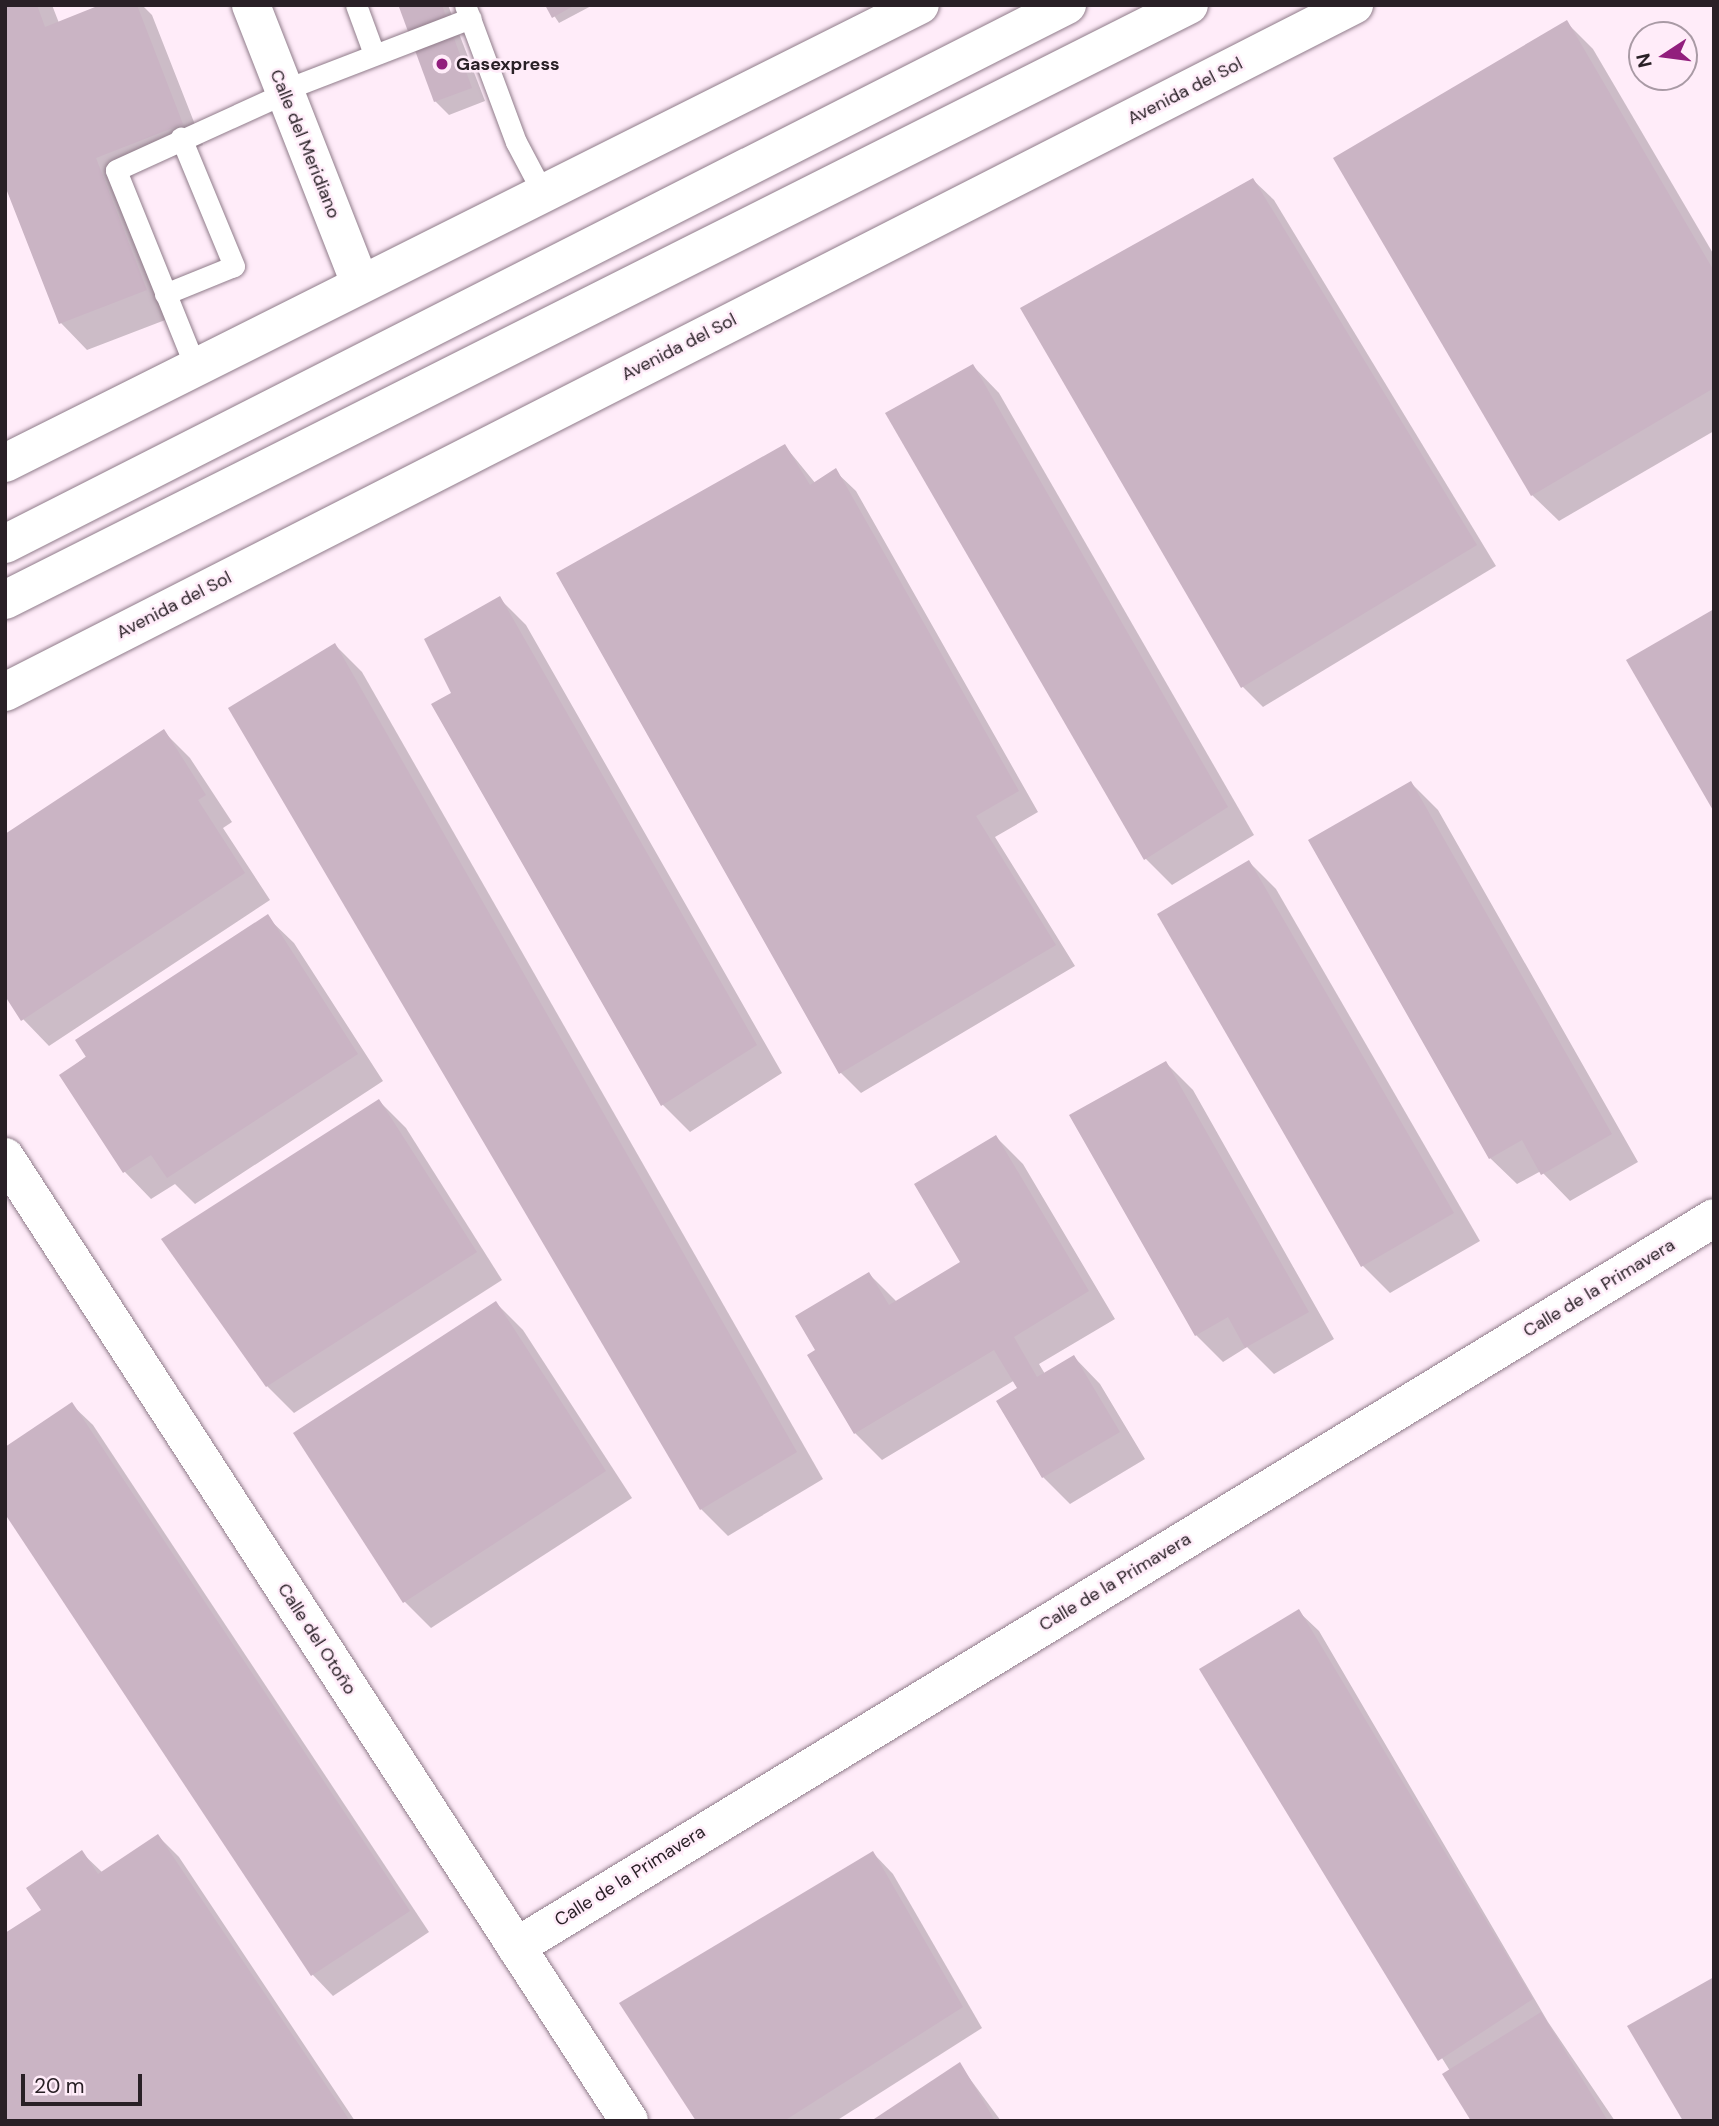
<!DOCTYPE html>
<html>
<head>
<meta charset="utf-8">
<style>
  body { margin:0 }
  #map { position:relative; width:1719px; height:2126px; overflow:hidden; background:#ffecf9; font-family:"DM Sans",sans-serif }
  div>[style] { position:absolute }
  .shadow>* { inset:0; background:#0003 }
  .building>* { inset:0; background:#cab4c4 }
  .roads { filter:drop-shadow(0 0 2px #907c8a) drop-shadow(0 0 2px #907c8a) }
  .lane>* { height:21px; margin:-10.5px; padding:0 10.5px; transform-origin:10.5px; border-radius:10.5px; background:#fff }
  .street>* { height:38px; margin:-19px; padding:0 19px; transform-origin:19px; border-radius:19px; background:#fff }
  .secondary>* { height:38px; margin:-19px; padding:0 19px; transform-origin:19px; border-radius:19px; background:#fff }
  .dots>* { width:19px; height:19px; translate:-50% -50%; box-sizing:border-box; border:4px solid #ffecf9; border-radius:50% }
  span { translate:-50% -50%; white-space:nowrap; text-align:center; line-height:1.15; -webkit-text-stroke:5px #ffecf9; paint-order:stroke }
  .poi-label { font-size:18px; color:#292026; font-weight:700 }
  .left { translate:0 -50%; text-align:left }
  .street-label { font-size:18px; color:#292026 }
  .frame { position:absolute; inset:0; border:7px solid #292026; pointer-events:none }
  .north { position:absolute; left:1628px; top:21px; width:70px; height:70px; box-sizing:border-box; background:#ffecf9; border:2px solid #a99aa5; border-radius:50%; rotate:257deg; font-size:19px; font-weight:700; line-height:28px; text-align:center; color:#292026 }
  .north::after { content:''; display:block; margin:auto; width:24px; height:32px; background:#921e7d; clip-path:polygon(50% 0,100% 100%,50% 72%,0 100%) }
  .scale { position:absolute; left:21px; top:2074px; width:121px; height:32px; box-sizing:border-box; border:4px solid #292026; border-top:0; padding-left:9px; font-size:21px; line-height:24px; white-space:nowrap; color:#292026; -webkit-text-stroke:5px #ffecf9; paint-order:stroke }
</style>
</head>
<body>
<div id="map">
  <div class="shadow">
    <i style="clip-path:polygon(5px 5px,52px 5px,59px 23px,105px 5px,142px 5px,152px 15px,203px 145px,119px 177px,173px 317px,87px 350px,61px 323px,5px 181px)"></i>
    <i style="clip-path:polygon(448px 5px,485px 101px,449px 115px,435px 101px,402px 8px)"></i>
    <i style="clip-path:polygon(547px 5px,593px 5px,559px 23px)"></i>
    <i style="clip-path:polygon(1566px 22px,1593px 49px,1714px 255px,1714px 431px,1559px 521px,1532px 495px)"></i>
    <i style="clip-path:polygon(1253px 180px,1274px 200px,1496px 566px,1263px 707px,1243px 687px)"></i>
    <i style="clip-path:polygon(973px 366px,999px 393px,1254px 835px,1172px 885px,1145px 858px)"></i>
    <i style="clip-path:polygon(785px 446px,816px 484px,835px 471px,856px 491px,1038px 812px,995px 837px,1075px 966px,861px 1093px,841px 1073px)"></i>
    <i style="clip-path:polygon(499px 598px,526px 625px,782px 1073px,690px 1132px,663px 1105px,434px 705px,454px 693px)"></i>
    <i style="clip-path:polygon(335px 645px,362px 672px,823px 1479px,728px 1536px,701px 1509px)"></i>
    <i style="clip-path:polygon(163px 731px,190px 758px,232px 822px,223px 828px,270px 900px,49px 1046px,23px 1019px)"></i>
    <i style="clip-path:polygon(1411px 783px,1438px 810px,1638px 1162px,1570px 1201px,1541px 1171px,1517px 1184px,1490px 1158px)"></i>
    <i style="clip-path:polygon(1249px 862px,1276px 889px,1480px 1241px,1390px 1293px,1363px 1266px,1159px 914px)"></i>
    <i style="clip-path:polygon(267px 917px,294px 943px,383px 1081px,195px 1204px,175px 1184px,151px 1199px,125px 1172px,62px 1075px)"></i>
    <i style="clip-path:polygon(1166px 1063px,1193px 1090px,1334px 1339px,1274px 1374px,1247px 1347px,1223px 1362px,1196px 1335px)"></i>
    <i style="clip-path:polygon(379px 1101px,406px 1128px,502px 1280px,294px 1413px,267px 1386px,164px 1240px)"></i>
    <i style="clip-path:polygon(996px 1137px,1023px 1164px,1115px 1319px,1039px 1364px,1045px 1374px,1074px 1357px,1100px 1384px,1145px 1459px,1070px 1504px,1043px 1477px,1015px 1380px,882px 1460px,855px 1433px,818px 1351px,869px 1274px,897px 1302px,963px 1262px)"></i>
    <i style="clip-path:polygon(496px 1303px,523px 1330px,632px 1498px,431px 1628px,404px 1601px)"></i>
    <i style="clip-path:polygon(72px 1405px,93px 1425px,429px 1932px,333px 1996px,313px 1975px,5px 1511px)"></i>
    <i style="clip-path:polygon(1298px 1611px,1319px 1631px,1548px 2022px,1615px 2121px,1473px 2121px,1450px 2071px,1202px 1670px)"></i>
    <i style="clip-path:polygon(158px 1836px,179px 1857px,355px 2121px,5px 2121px,43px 1910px,81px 1852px,103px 1873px)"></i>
    <i style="clip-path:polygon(873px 1853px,893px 1874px,982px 2028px,836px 2121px,698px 2121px)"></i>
    <i style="clip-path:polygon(959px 2064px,1001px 2121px,874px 2121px)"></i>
  </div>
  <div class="building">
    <i style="clip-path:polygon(5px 5px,37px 5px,45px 27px,100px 5px,137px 5px,183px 124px,96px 158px,147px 290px,59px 324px,5px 186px)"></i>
    <i style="clip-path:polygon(442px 5px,472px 88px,434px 102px,399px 7px)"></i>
    <i style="clip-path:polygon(545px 5px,575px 5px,552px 18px)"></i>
    <i style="clip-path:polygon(1567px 20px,1714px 271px,1714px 388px,1531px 496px,1333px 158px)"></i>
    <i style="clip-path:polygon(1253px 178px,1477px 545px,1241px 688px,1020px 308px)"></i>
    <i style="clip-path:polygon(973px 364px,1228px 807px,1144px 860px,885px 413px)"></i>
    <i style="clip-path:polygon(785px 444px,810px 485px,836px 468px,1019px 791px,976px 816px,1056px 945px,839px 1074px,556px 573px)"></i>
    <i style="clip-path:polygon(500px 596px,757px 1045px,661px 1106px,431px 704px,451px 693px,424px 639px)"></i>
    <i style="clip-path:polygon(1714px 609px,1714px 812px,1626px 660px)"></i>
    <i style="clip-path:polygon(335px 643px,797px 1452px,700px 1510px,228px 708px)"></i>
    <i style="clip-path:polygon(164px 729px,206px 795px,198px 800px,245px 873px,21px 1021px,5px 996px,5px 834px)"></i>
    <i style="clip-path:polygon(1411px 781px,1612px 1134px,1541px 1175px,1522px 1140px,1489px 1159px,1308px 840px)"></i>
    <i style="clip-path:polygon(1249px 860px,1454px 1213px,1361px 1267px,1157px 914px)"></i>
    <i style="clip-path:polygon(268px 914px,358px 1054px,167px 1178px,151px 1155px,123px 1173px,59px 1075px,86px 1057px,75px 1040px)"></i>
    <i style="clip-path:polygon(1166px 1061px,1309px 1312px,1245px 1348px,1228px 1317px,1195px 1336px,1069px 1115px)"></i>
    <i style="clip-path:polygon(379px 1099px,477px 1252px,266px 1387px,161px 1239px)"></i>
    <i style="clip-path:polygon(996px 1135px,1089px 1291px,1014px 1337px,1037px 1377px,1074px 1355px,1120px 1432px,1042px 1478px,996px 1401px,1017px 1388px,994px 1350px,854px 1434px,807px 1355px,815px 1350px,795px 1316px,869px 1272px,889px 1305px,960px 1262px,914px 1184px)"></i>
    <i style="clip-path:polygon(496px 1301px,606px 1471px,403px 1603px,293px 1433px)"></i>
    <i style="clip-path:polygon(72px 1402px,410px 1911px,311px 1976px,5px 1514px,5px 1447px)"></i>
    <i style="clip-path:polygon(1299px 1609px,1533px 1999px,1438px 2061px,1199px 1669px)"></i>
    <i style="clip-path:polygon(158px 1834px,350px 2121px,5px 2121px,5px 1933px,41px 1910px,26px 1888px,82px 1850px,98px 1874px)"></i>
    <i style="clip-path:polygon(873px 1851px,963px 2007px,784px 2121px,696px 2121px,619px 2003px)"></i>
    <i style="clip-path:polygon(1714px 1977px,1714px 2121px,1683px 2121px,1627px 2026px)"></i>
    <i style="clip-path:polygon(1541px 2012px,1608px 2121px,1471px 2121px,1442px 2074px)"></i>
    <i style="clip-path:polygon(960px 2062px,995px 2121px,871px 2121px)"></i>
  </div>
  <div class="roads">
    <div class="lane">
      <i style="left:356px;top:5px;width:52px;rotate:69.8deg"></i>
      <i style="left:465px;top:5px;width:146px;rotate:69.6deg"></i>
      <i style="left:516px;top:142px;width:58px;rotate:62.1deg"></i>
      <i style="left:284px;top:90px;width:200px;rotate:-21.1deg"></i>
      <i style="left:165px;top:294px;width:74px;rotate:-22.1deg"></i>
      <i style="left:234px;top:266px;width:139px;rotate:-112.5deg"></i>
      <i style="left:195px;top:366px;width:211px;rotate:-112deg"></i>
      <i style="left:116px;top:170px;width:186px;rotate:-24.5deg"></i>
    </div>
    <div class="street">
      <i style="left:251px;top:5px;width:299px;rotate:68.6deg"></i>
      <i style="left:5px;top:463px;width:1023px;rotate:-26.59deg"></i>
      <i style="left:5px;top:692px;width:1514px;rotate:-26.99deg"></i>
      <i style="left:5px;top:1157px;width:1148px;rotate:57.08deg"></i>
      <i style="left:516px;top:1947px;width:1402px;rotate:-31.32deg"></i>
    </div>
    <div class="secondary">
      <i style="left:5px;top:544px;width:1191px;rotate:-26.91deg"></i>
      <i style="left:5px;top:600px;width:1325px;rotate:-26.68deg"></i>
    </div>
  </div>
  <div class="dots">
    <i style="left:442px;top:64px;background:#921e7d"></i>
  </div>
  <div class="poi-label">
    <span class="left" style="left:456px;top:64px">Gasexpress</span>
  </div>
  <div class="street-label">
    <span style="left:1185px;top:91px;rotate:-27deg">Avenida del Sol</span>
    <span style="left:305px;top:144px;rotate:68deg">Calle del Meridiano</span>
    <span style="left:679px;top:347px;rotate:-27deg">Avenida del Sol</span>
    <span style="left:174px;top:605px;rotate:-27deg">Avenida del Sol</span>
    <span style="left:1599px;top:1288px;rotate:-31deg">Calle de la Primavera</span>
    <span style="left:1115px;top:1582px;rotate:-31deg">Calle de la Primavera</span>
    <span style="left:317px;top:1639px;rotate:57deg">Calle del Otoño</span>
    <span style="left:630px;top:1876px;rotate:-32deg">Calle de la Primavera</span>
  </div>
  <div class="frame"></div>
  <div class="north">N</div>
  <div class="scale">20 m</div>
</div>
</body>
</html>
